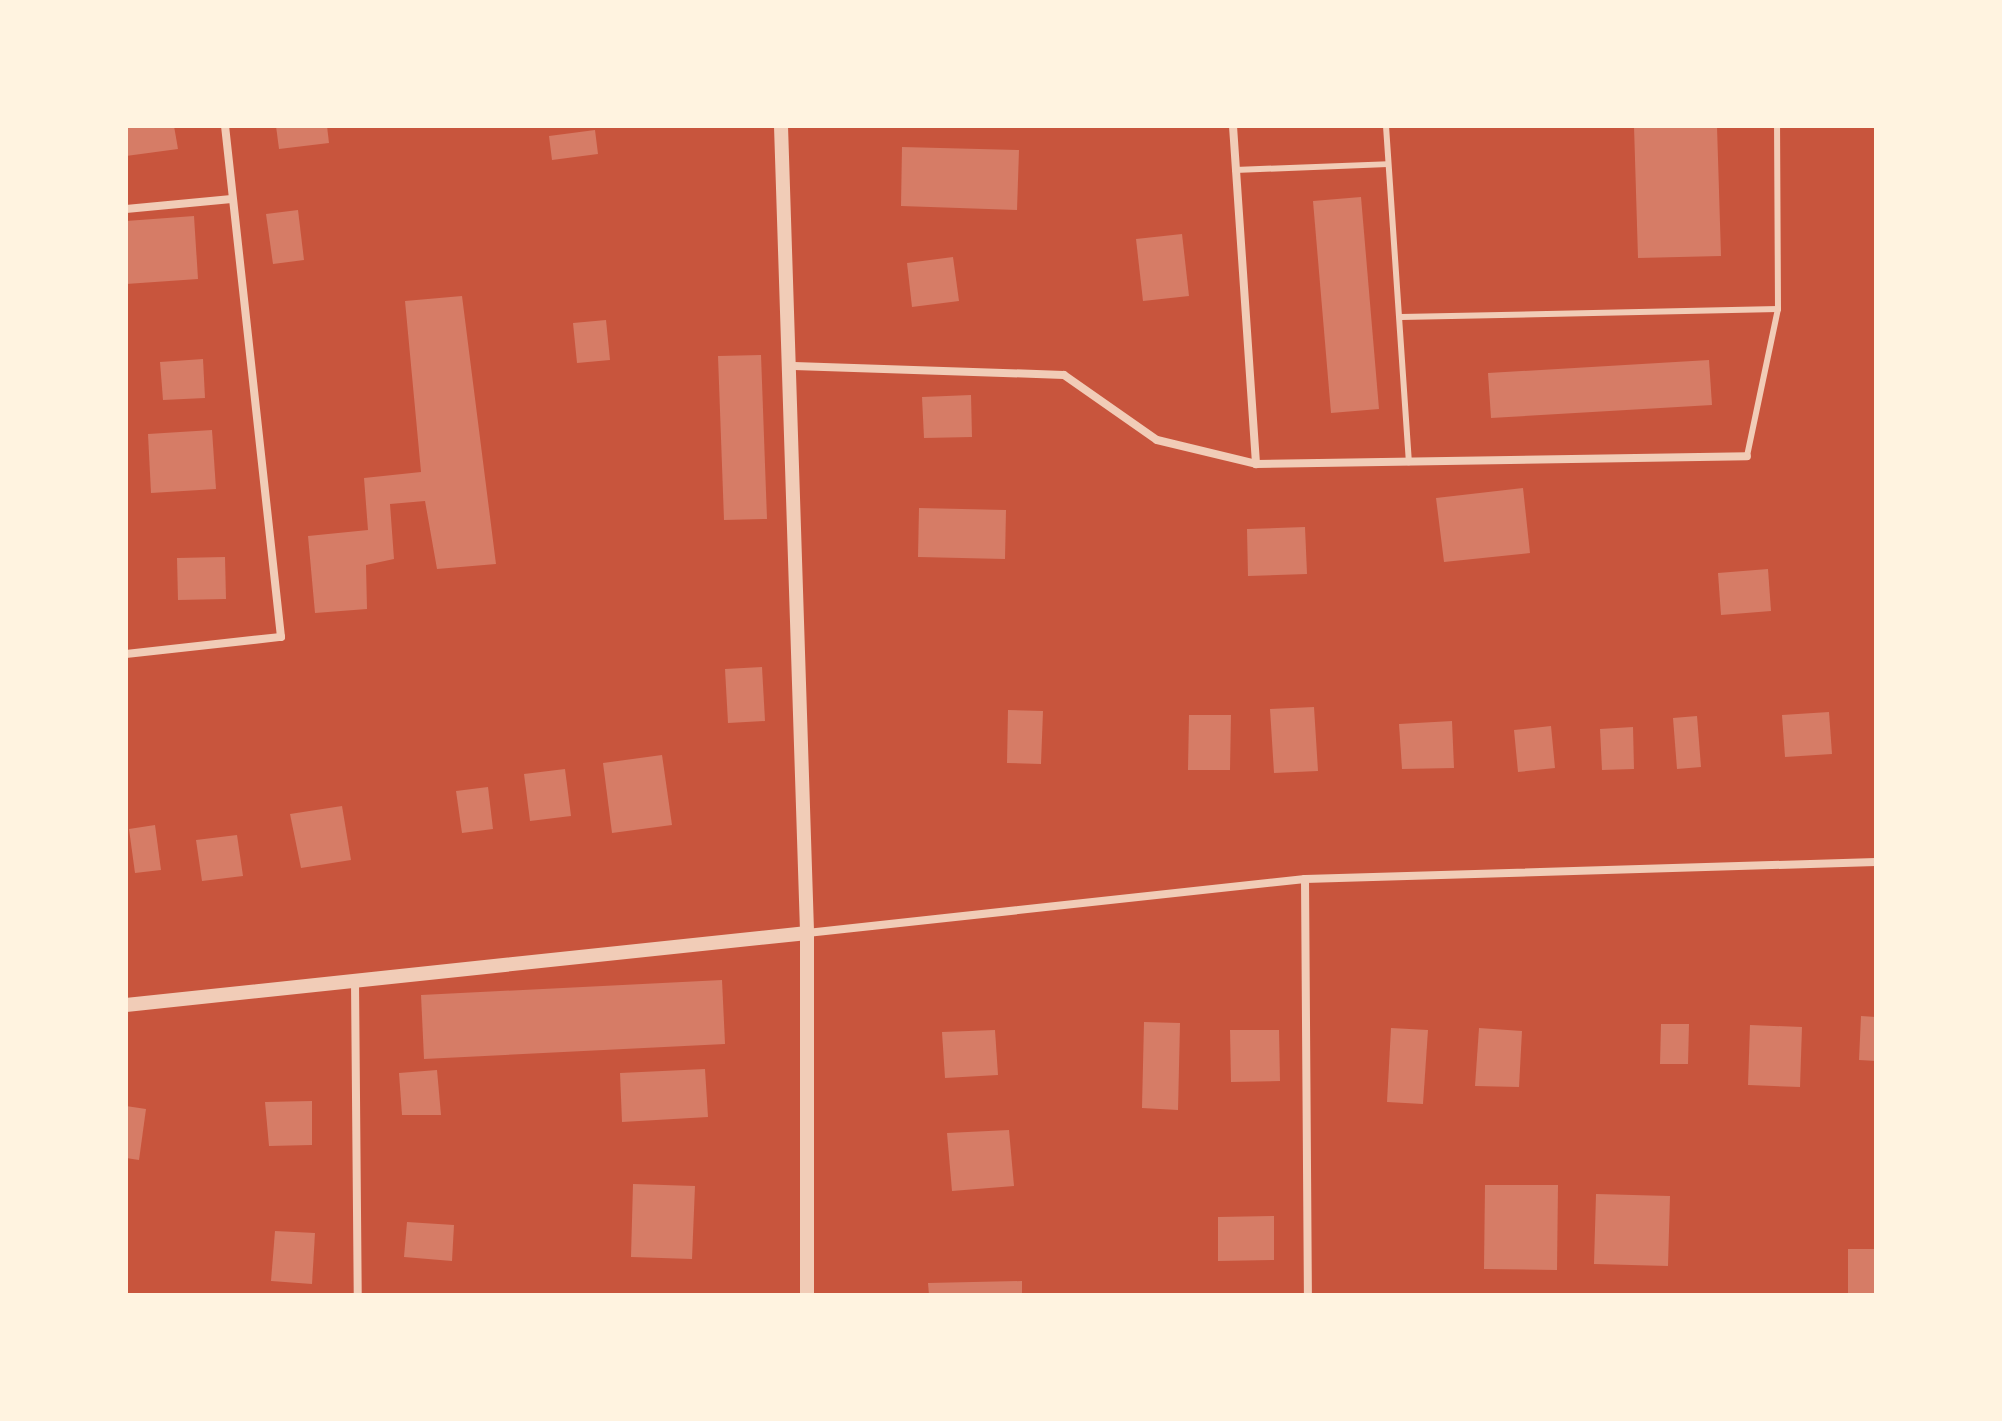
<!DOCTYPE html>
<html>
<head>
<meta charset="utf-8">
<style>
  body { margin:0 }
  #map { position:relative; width:2002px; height:1421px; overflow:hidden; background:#c8553d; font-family:Montserrat,sans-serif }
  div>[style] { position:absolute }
  .building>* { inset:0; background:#d67c66 }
  .service>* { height:6px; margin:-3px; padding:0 3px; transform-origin:3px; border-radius:3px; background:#f1ccb7 }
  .minor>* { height:8px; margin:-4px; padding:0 4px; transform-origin:4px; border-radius:4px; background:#f1ccb7 }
  .tertiary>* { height:14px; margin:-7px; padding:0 7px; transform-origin:7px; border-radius:7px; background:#f1ccb7 }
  span { translate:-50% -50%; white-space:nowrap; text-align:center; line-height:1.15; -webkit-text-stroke:6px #fff3e0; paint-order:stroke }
  .frame { position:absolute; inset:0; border:128px solid #fff3e0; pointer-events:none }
</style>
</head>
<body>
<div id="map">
  <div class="building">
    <i style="clip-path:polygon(126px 126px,174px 126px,178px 149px,126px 156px)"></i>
    <i style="clip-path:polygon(276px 126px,327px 126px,329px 143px,279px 149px)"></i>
    <i style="clip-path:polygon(1634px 126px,1717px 126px,1721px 256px,1638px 258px)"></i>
    <i style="clip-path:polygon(595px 130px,598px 154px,552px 160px,549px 136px)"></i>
    <i style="clip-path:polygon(902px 147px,1019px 150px,1017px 210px,901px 206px)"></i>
    <i style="clip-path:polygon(1361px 197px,1379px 409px,1331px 413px,1313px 201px)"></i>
    <i style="clip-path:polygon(298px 210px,304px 260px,273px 264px,266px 214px)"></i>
    <i style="clip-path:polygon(194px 216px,198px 279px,126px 284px,126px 221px)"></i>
    <i style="clip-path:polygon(1182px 234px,1189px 296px,1143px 301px,1136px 239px)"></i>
    <i style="clip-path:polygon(953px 257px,959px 301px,912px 307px,907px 263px)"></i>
    <i style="clip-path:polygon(462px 296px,496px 564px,437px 569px,425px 501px,390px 504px,394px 559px,366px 565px,367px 609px,315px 613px,308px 536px,368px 530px,364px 478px,421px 472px,405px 301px)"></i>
    <i style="clip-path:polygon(606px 320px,610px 360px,577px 363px,573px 323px)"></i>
    <i style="clip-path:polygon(761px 355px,767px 519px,724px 520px,718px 356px)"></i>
    <i style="clip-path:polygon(203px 359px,205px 398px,163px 400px,160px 362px)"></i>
    <i style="clip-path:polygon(1709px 360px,1712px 405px,1491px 418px,1488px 373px)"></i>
    <i style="clip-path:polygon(971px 395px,972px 437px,924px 438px,922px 397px)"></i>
    <i style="clip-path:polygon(212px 430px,216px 489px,151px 493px,148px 434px)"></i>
    <i style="clip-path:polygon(1523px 488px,1530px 553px,1444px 562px,1436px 498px)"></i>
    <i style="clip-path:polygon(919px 508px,1006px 510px,1005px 559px,918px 557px)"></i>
    <i style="clip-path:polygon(1305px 527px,1307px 574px,1248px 576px,1247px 529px)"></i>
    <i style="clip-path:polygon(225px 557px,226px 599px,178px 600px,177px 558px)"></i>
    <i style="clip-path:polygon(1768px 569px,1771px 611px,1721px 615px,1718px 573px)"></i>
    <i style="clip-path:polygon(762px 667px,765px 721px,728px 723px,725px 669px)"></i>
    <i style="clip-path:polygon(1314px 707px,1318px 771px,1274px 773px,1270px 709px)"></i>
    <i style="clip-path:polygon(1008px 710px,1043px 711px,1041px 764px,1007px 763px)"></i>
    <i style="clip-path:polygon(1829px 712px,1832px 754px,1785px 757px,1782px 715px)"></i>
    <i style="clip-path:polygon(1189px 715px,1231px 715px,1230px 770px,1188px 770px)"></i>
    <i style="clip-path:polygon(1697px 716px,1701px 767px,1677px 769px,1673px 718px)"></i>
    <i style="clip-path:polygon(1452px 721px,1454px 768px,1402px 769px,1399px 724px)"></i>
    <i style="clip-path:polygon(1551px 726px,1555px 768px,1518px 772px,1514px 730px)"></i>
    <i style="clip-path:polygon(1633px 727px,1634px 769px,1602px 770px,1600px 729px)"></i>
    <i style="clip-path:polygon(662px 755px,672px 825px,612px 833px,603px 763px)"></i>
    <i style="clip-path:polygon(565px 769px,571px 816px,530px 821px,524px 774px)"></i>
    <i style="clip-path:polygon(488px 787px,493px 829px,462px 833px,456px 791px)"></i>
    <i style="clip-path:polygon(342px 806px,351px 860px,301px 868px,290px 814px)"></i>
    <i style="clip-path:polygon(155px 825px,161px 870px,135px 873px,129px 829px)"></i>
    <i style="clip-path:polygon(237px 835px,243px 876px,202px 881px,196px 840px)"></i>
    <i style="clip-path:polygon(722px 980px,725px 1044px,424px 1059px,421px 995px)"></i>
    <i style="clip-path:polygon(1861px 1016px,1876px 1017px,1876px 1061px,1859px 1060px)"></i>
    <i style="clip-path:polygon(1144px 1022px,1180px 1023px,1178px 1110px,1142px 1108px)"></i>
    <i style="clip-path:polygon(1661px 1024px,1689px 1024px,1688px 1064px,1660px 1064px)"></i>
    <i style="clip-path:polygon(1750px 1025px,1802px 1027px,1800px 1087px,1748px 1085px)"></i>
    <i style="clip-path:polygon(1391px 1028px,1428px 1030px,1423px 1104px,1387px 1102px)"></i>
    <i style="clip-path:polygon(1479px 1028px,1522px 1031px,1519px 1087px,1475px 1086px)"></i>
    <i style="clip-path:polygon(995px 1030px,998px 1075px,945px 1078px,942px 1032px)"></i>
    <i style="clip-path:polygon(1230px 1030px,1279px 1030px,1280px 1081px,1231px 1082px)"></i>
    <i style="clip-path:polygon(705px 1069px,708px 1117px,622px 1122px,620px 1073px)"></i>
    <i style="clip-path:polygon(437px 1070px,441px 1115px,402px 1115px,399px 1073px)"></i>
    <i style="clip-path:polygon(312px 1101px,312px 1145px,269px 1146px,265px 1102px)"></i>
    <i style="clip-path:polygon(126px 1106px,146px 1109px,139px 1160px,126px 1158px)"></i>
    <i style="clip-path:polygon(1009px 1130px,1014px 1186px,952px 1191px,947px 1133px)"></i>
    <i style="clip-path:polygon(633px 1184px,695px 1186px,692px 1259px,631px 1257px)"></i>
    <i style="clip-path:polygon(1485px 1185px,1558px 1185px,1557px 1270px,1484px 1269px)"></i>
    <i style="clip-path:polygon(1596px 1194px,1670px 1196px,1668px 1266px,1594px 1264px)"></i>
    <i style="clip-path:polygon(1274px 1216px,1274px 1260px,1218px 1261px,1218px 1217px)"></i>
    <i style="clip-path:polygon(407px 1222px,454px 1225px,452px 1261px,404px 1257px)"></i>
    <i style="clip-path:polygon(275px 1231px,315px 1233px,312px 1284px,271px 1281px)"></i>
    <i style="clip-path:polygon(1848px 1249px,1876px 1249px,1876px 1293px,1848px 1293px)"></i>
    <i style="clip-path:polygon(1022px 1281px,1022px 1295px,929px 1295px,928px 1283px)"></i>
  </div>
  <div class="service">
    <i style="left:1386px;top:126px;width:337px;rotate:86.1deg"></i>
    <i style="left:1235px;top:170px;width:153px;rotate:-2.2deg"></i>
    <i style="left:1401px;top:317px;width:377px;rotate:-1.2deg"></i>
    <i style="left:1747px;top:456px;width:150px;rotate:-78.1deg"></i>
    <i style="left:1778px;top:309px;width:183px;rotate:-90.3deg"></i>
  </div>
  <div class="minor">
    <i style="left:1233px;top:126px;width:339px;rotate:86.1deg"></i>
    <i style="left:126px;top:209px;width:106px;rotate:-5.4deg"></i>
    <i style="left:794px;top:366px;width:270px;rotate:1.9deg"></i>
    <i style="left:1064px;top:375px;width:113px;rotate:35deg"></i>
    <i style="left:1157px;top:440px;width:102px;rotate:13.6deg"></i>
    <i style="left:1256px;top:464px;width:491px;rotate:-0.9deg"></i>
    <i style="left:126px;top:654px;width:156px;rotate:-6.3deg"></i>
    <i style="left:281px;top:637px;width:514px;rotate:-96.25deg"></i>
    <i style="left:1305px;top:879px;width:416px;rotate:89.6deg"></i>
    <i style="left:807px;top:933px;width:501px;rotate:-6.19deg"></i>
    <i style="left:1305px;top:879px;width:571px;rotate:-1.71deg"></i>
    <i style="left:355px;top:982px;width:313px;rotate:89.5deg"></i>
  </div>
  <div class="tertiary">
    <i style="left:781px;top:126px;width:807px;rotate:88.15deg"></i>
    <i style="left:807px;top:933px;width:362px;rotate:90deg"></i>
    <i style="left:126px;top:1005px;width:685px;rotate:-6.04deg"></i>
  </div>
  <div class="frame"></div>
</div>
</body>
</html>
